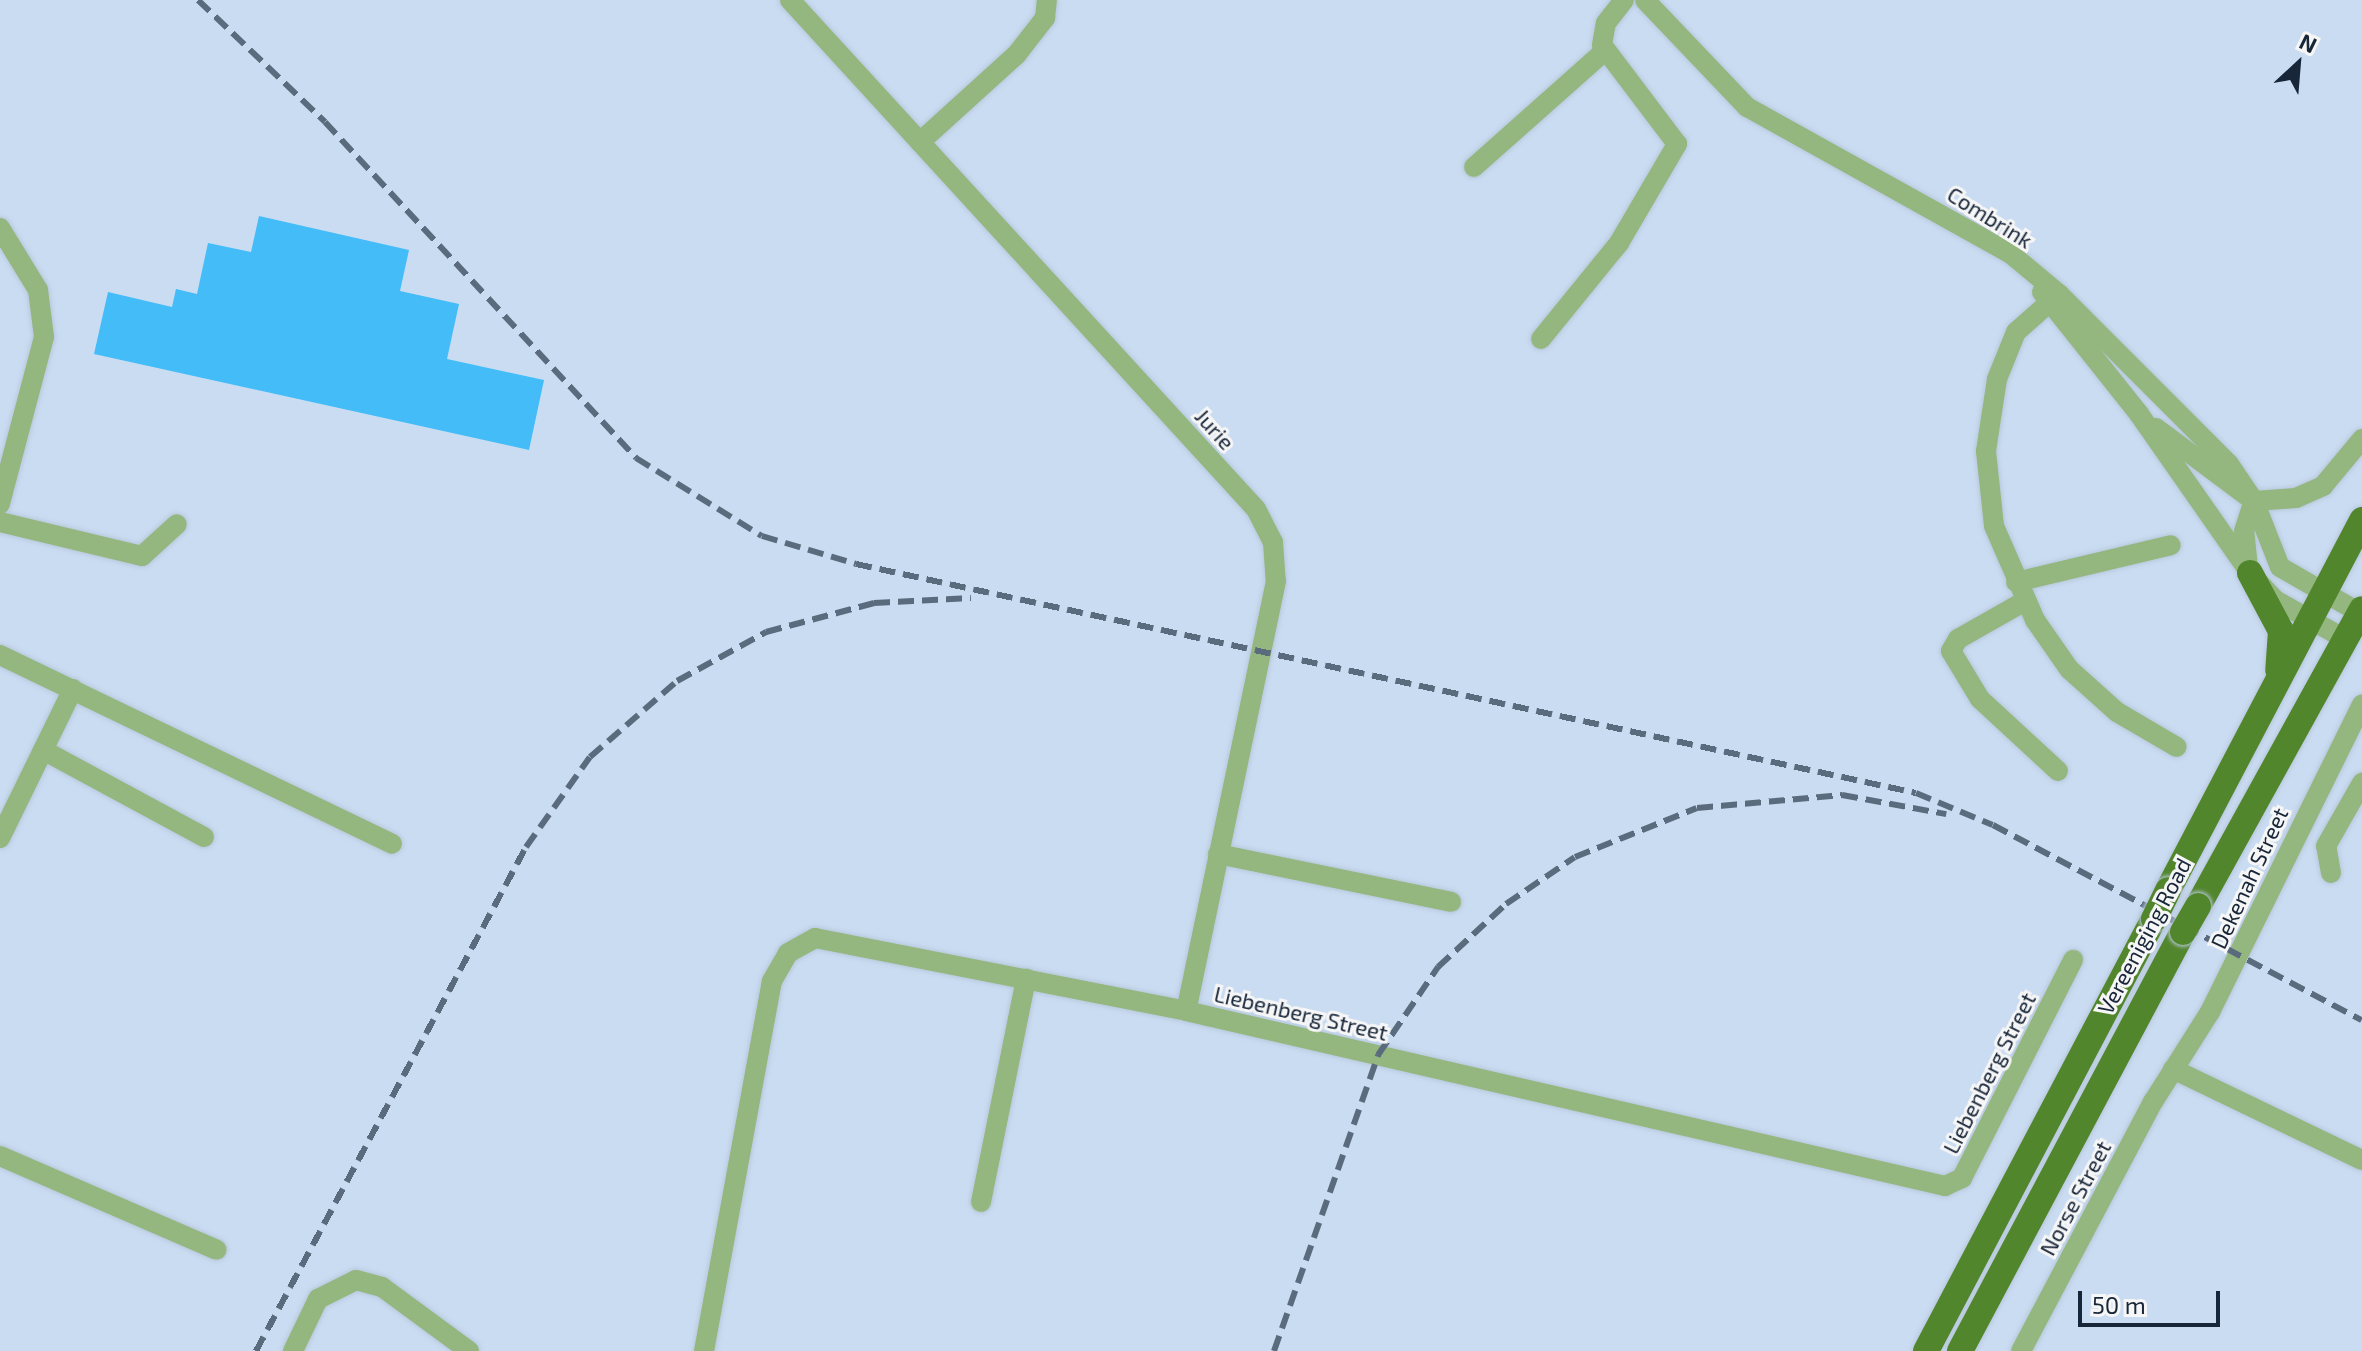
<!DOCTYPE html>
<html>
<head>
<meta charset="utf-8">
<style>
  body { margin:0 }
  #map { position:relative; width:2362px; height:1351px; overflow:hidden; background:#dbebff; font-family:"Exo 2",sans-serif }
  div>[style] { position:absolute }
  .built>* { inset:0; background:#cadcf2 }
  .building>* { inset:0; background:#43bcf8 }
  .roads { filter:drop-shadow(0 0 2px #b8c8db) drop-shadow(0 0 2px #b8c8db) }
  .minor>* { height:20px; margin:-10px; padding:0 10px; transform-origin:10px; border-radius:10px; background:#93b77e }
  .major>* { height:26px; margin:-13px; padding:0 13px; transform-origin:13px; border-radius:13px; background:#52862d }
  .rail>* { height:6px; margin-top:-3px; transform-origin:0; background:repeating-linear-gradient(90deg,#5b6b7e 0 16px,transparent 0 24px) }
  .bridges { filter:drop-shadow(0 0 2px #b8c8db) drop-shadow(0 0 2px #b8c8db) }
  .major-bridge>* { height:26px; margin:-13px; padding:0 13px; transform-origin:13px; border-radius:13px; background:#52862d }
  span { translate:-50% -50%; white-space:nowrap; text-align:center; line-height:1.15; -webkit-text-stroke:6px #f6f6f6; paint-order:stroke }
  .street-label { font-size:22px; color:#172639 }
  .north { position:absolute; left:2258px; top:24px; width:80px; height:80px; -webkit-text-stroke:6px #f6f6f6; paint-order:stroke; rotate:26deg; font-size:22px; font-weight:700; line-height:32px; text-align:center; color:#172639 }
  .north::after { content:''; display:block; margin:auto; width:28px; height:36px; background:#172639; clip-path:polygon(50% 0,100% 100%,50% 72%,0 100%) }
  .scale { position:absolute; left:2078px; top:1291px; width:142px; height:36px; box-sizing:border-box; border:4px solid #172639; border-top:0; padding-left:10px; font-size:24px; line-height:28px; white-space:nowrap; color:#172639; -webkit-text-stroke:6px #f6f6f6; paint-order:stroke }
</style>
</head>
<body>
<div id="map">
  <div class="built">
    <i style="clip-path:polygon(0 0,2362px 0,2362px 1351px,0 1351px)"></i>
  </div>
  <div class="building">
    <i style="clip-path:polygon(259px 216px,409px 250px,400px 291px,459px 304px,447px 359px,544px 380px,529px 450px,94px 354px,108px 292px,172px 307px,176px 289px,197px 294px,208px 243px,251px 252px)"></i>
  </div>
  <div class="roads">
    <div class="minor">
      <i style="left:790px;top:0;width:690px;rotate:47.53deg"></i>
      <i style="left:1256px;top:509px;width:37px;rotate:63deg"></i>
      <i style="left:1273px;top:542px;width:39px;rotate:86deg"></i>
      <i style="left:1276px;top:581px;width:439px;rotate:101.8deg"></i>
      <i style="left:1645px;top:0;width:148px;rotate:46.4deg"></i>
      <i style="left:1747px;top:107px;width:302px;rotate:29.1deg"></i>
      <i style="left:2011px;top:254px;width:62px;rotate:39.8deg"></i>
      <i style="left:2059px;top:294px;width:240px;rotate:45deg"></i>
      <i style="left:2229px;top:464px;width:45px;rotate:56deg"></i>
      <i style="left:2254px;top:501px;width:71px;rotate:68.5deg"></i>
      <i style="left:2280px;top:567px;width:92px;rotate:29.9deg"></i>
      <i style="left:920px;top:142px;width:131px;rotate:-42.2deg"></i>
      <i style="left:1017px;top:54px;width:46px;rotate:-52.1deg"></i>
      <i style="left:1045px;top:18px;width:18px;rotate:-84deg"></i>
      <i style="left:1474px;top:167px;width:176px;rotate:-41.6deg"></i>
      <i style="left:0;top:228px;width:73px;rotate:58.5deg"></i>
      <i style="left:38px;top:290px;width:47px;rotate:82.7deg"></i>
      <i style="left:44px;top:337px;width:173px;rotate:104.8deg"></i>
      <i style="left:2042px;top:292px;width:156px;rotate:51.5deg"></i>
      <i style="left:2139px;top:414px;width:194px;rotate:55.1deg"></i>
      <i style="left:2250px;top:573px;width:37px;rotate:47deg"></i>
      <i style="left:2275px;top:600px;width:82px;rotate:29.1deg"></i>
      <i style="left:2059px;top:294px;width:57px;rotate:138.5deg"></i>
      <i style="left:2016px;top:332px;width:51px;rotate:112deg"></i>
      <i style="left:1997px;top:379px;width:73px;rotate:98.7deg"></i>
      <i style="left:1986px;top:451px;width:75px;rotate:83.9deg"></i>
      <i style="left:1994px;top:526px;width:103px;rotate:66.4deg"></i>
      <i style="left:2035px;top:620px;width:60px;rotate:55.2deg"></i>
      <i style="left:2069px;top:669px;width:64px;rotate:41.9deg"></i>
      <i style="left:2117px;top:712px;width:69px;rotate:30.3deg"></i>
      <i style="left:1541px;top:339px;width:124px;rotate:-50.9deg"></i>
      <i style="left:1619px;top:243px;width:115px;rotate:-59.6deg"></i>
      <i style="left:1677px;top:144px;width:124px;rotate:-127.1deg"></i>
      <i style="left:1602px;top:45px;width:22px;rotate:-80deg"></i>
      <i style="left:1606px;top:23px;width:29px;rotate:-52deg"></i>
      <i style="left:2156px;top:428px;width:122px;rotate:36.7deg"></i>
      <i style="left:2254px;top:501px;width:42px;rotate:-4.1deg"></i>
      <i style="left:2296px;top:498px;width:30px;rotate:-24deg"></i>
      <i style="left:2323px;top:486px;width:61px;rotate:-50.3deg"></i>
      <i style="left:0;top:522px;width:146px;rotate:13.5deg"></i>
      <i style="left:142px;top:556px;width:47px;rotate:-42.4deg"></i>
      <i style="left:2248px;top:567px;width:36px;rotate:-96deg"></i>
      <i style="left:2244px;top:531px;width:32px;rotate:-72deg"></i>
      <i style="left:2016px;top:582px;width:159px;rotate:-13.4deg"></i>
      <i style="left:2025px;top:601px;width:77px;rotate:150.4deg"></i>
      <i style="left:1958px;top:639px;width:14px;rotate:120deg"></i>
      <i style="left:1951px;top:651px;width:56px;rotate:58.9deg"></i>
      <i style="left:1980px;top:699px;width:106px;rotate:42.7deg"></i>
      <i style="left:0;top:655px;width:435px;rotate:25.7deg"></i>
      <i style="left:43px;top:750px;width:183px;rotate:28.4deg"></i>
      <i style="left:0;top:838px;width:166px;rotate:-63.9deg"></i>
      <i style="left:1218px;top:854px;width:238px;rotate:11.6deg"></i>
      <i style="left:2331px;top:873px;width:27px;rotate:-100deg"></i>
      <i style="left:2326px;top:846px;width:73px;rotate:-60.3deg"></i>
      <i style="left:2173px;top:1069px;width:210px;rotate:25.7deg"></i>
      <i style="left:0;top:1156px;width:236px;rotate:23.4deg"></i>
      <i style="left:981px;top:1202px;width:228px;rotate:-78.6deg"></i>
      <i style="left:293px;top:1351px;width:58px;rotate:-64.3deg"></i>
      <i style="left:318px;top:1299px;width:42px;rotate:-26.6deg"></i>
      <i style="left:356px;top:1280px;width:27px;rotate:15deg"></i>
      <i style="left:382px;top:1287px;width:108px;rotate:36.3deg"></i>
      <i style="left:704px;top:1351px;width:376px;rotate:-79.6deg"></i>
      <i style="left:772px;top:981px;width:32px;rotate:-60deg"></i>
      <i style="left:788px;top:953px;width:31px;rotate:-29deg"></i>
      <i style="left:815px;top:938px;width:378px;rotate:11.1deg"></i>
      <i style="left:1186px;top:1011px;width:779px;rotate:12.98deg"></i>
      <i style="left:1945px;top:1186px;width:19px;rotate:-25deg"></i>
      <i style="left:1962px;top:1178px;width:245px;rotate:-63deg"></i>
      <i style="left:2021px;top:1351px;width:282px;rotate:-62.1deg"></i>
      <i style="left:2153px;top:1102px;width:107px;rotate:-57.7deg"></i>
      <i style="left:2210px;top:1012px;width:343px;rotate:-63.7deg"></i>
    </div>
    <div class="major">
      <i style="left:2250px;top:573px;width:66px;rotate:61.9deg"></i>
      <i style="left:2281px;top:631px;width:39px;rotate:94deg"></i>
      <i style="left:2168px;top:890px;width:418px;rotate:-62.3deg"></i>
      <i style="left:2198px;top:906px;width:339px;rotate:-61.1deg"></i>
      <i style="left:1926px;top:1351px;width:488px;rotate:-62.2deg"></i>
      <i style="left:1960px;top:1351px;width:475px;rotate:-62deg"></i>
    </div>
  </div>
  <div class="rail">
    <i style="left:198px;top:0;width:176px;rotate:43.8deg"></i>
    <i style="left:325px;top:122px;width:458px;rotate:47.2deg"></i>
    <i style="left:636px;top:458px;width:148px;rotate:31.8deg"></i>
    <i style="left:762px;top:536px;width:98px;rotate:16.6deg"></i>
    <i style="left:856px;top:564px;width:1084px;rotate:12.19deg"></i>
    <i style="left:1916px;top:793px;width:83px;rotate:22.6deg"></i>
    <i style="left:1993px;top:825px;width:417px;rotate:27.9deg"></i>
    <i style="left:256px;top:1351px;width:572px;rotate:-61.82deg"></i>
    <i style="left:526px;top:847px;width:110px;rotate:-54.6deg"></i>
    <i style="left:590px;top:757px;width:116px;rotate:-41.1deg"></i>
    <i style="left:677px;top:681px;width:102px;rotate:-28.8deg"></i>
    <i style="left:766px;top:632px;width:112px;rotate:-15deg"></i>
    <i style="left:874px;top:603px;width:97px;rotate:-3deg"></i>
    <i style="left:1274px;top:1351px;width:314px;rotate:-70.6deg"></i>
    <i style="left:1378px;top:1055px;width:107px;rotate:-55.7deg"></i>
    <i style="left:1438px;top:967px;width:93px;rotate:-42.8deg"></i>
    <i style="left:1506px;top:904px;width:83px;rotate:-34.3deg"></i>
    <i style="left:1575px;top:857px;width:131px;rotate:-21.9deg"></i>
    <i style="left:1697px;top:808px;width:146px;rotate:-5.1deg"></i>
    <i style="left:1842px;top:795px;width:106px;rotate:10.4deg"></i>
  </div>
  <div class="bridges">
    <div class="major-bridge">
      <i style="left:2154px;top:919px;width:32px;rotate:-64deg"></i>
      <i style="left:2183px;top:932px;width:30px;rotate:-60deg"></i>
    </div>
  </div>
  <div class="street-label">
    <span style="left:1990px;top:217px;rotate:32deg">Combrink</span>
    <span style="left:1215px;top:429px;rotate:48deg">Jurie</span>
    <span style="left:2249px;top:878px;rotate:-65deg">Dekenah Street</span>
    <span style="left:2144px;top:936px;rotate:-62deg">Vereeniging Road</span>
    <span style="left:1301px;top:1013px;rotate:13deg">Liebenberg Street</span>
    <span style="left:1989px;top:1073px;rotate:-63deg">Liebenberg Street</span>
    <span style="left:2075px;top:1198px;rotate:-62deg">Norse Street</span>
  </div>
  <div class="north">N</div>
  <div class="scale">50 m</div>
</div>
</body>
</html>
